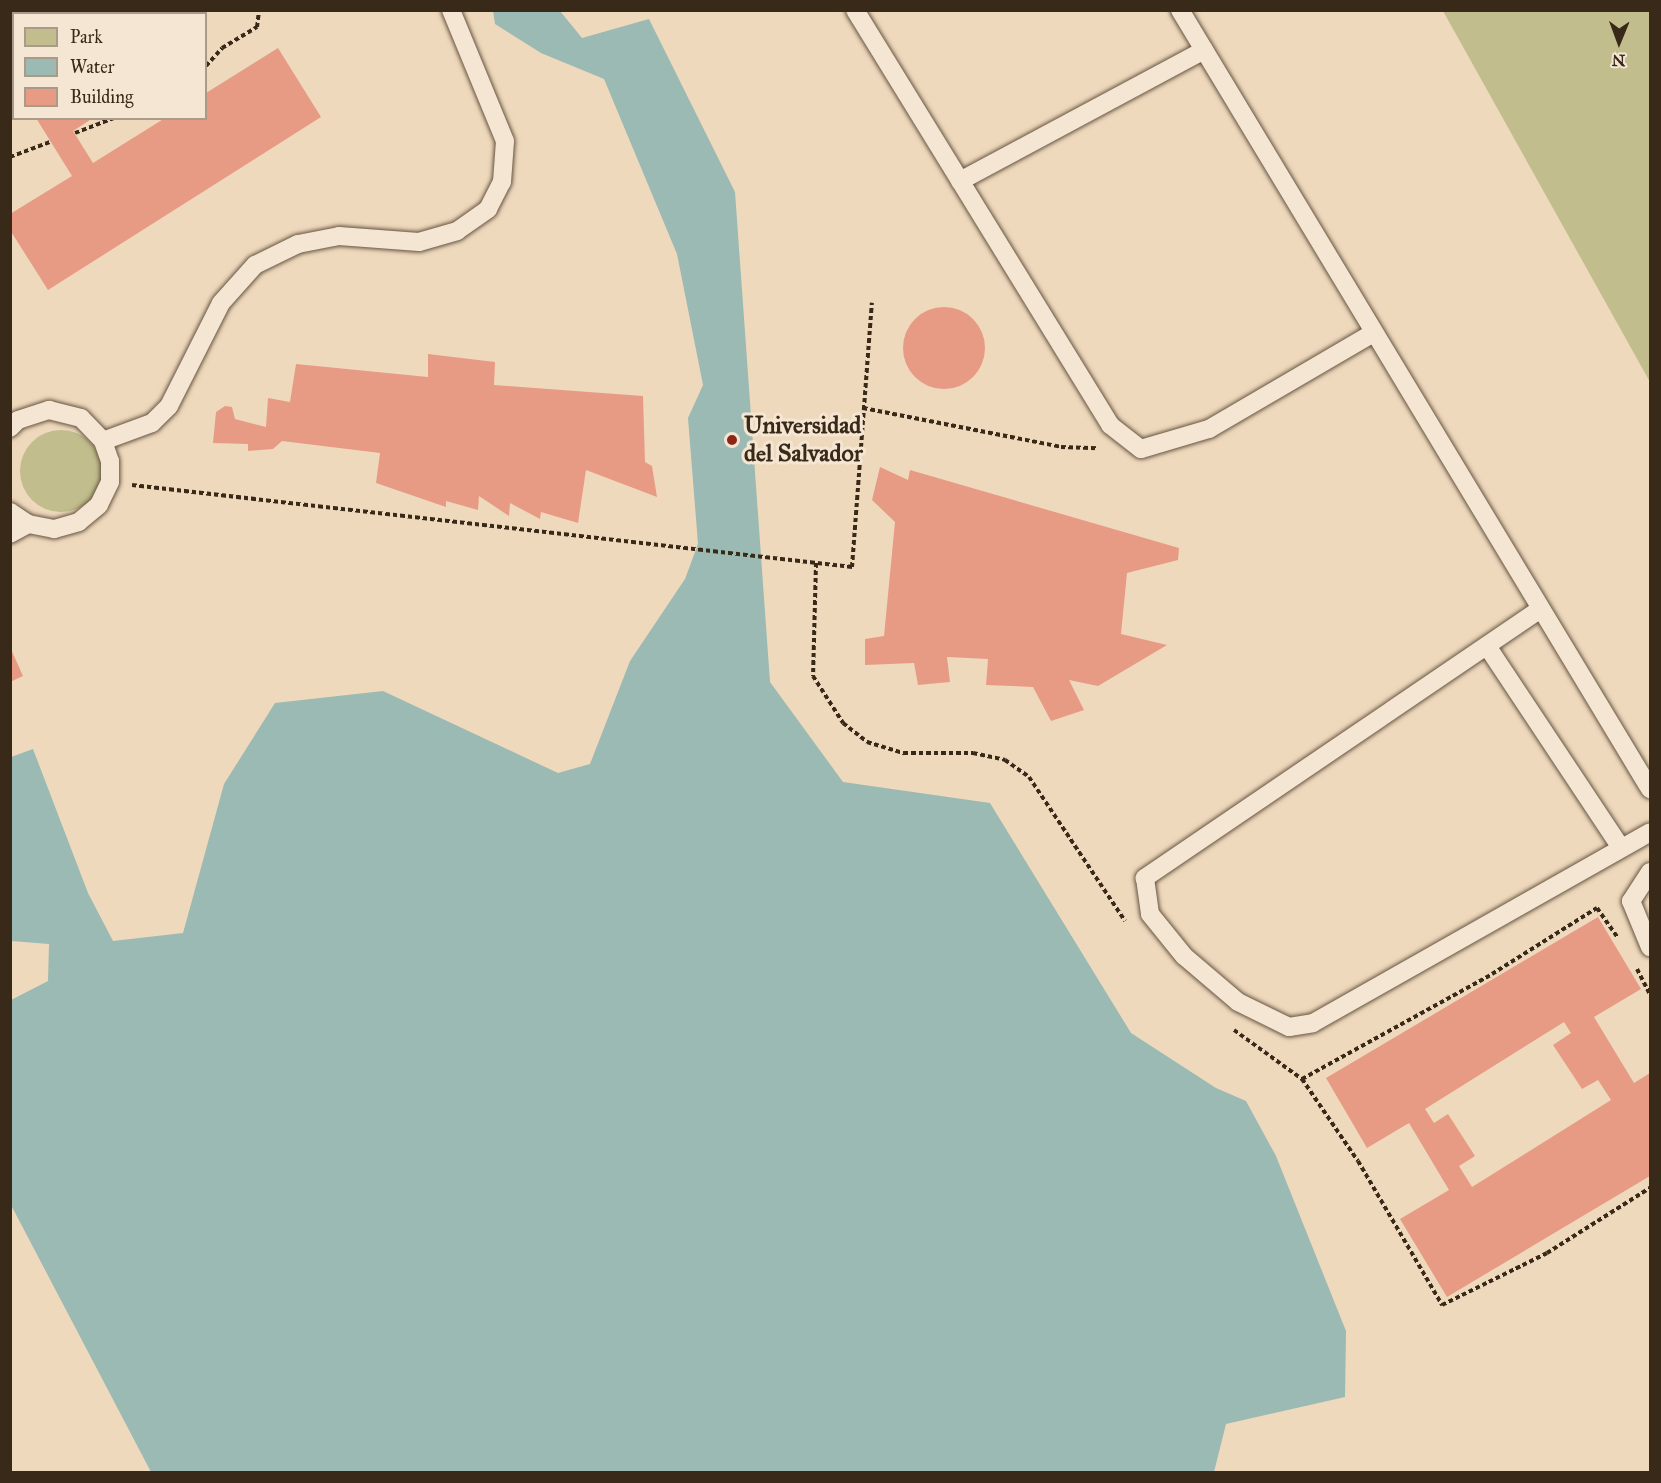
<!DOCTYPE html>
<html>
<head>
<meta charset="utf-8">
<style>
  body { margin:0 }
  #map { position:relative; width:1661px; height:1483px; overflow:hidden; background:#efd9bd; font-family:"IM FELL Great Primer",serif }
  div>[style] { position:absolute }
  .green>* { inset:0; background:#c1bd8c }
  .round { border-radius:50% }
  .water>* { inset:0; background:#9abab3 }
  .building>* { inset:0; background:#e79b84 }
  .path>* { height:4px; margin-top:-2px; transform-origin:0; background:repeating-linear-gradient(90deg,#392918 0 4.5px,transparent 0 7.5px) }
  .roads { filter:drop-shadow(0 0 2px #665541) drop-shadow(0 0 2px #665541) }
  .service>* { height:18px; margin:-9px; padding:0 9px; transform-origin:9px; border-radius:9px; background:#f5e6d4 }
  .dots>* { width:16px; height:16px; translate:-50% -50%; box-sizing:border-box; border:3px solid #f5e6d4; border-radius:50% }
  span { translate:-50% -50%; white-space:nowrap; text-align:center; line-height:1.15; -webkit-text-stroke:6px #f5e6d4; paint-order:stroke }
  .poi-label { font-size:24px; color:#392918; font-weight:700 }
  .left { translate:0 -50%; text-align:left }
  .frame { position:absolute; inset:0; border:12px solid #392918; pointer-events:none }
  .legend { position:absolute; left:12px; top:12px; width:195px; height:108px; box-sizing:border-box; background:#f5e6d4; border:2px solid #aa9a89; margin:0; padding:8px 10px; list-style:none; font-size:18px; color:#392918 }
  .legend li { display:flex; align-items:center; gap:12px; height:30px }
  .legend b { width:30px; border:2px solid #aa9a89 }
  .north { position:absolute; left:1589px; top:12px; width:60px; height:60px; -webkit-text-stroke:4px #f5e6d4; paint-order:stroke; rotate:181deg; font-size:16px; font-weight:700; line-height:24px; text-align:center; color:#392918 }
  .north::after { content:''; display:block; margin:auto; width:21px; height:27px; background:#392918; clip-path:polygon(50% 0,100% 100%,50% 72%,0 100%) }
</style>
</head>
<body>
<div id="map">
  <div class="green">
    <i style="clip-path:polygon(1443px 11px,1650px 11px,1650px 382px)"></i>
    <i class="round" style="left:20px;top:430px;width:82px;height:82px"></i>
  </div>
  <div class="water">
    <i style="clip-path:polygon(493px 11px,560px 11px,582px 38px,649px 19px,735px 192px,770px 682px,843px 782px,990px 803px,1131px 1033px,1216px 1088px,1246px 1101px,1276px 1156px,1346px 1331px,1345px 1397px,1226px 1424px,1214px 1472px,151px 1472px,11px 1205px,11px 1000px,48px 981px,49px 944px,11px 941px,11px 757px,33px 749px,88px 893px,113px 941px,183px 933px,224px 784px,275px 703px,383px 691px,558px 773px,590px 764px,630px 661px,685px 579px,698px 544px,688px 418px,703px 385px,677px 254px,604px 79px,541px 53px,495px 24px)"></i>
  </div>
  <div class="building">
    <i style="clip-path:polygon(10px 10px,153px 10px,154px 14px,14px 14px,10px 99px)"></i>
    <i style="clip-path:polygon(278px 48px,321px 117px,48px 290px,10px 230px,10px 214px,72px 176px,36px 118px,93px 118px,73px 131px,93px 163px,165px 118px,206px 118px,206px 93px)"></i>
    <i class="round" style="left:903px;top:307px;width:82px;height:82px"></i>
    <i style="clip-path:polygon(428px 354px,495px 362px,494px 385px,643px 396px,645px 462px,652px 466px,657px 497px,586px 470px,578px 523px,541px 512px,540px 519px,510px 503px,509px 516px,479px 496px,478px 510px,446px 501px,446px 507px,376px 483px,380px 453px,282px 441px,273px 449px,248px 451px,248px 444px,213px 443px,216px 412px,225px 406px,232px 407px,235px 419px,266px 427px,268px 398px,290px 402px,296px 364px,428px 377px)"></i>
    <i style="clip-path:polygon(880px 467px,908px 480px,910px 470px,1179px 548px,1178px 560px,1127px 573px,1121px 634px,1167px 645px,1098px 686px,1069px 680px,1084px 710px,1051px 721px,1033px 687px,986px 685px,988px 659px,947px 657px,950px 682px,918px 685px,914px 663px,865px 665px,865px 639px,884px 636px,895px 522px,872px 500px)"></i>
    <i style="clip-path:polygon(10px 647px,23px 676px,10px 682px)"></i>
    <i style="clip-path:polygon(evenodd,1598px 917px,1641px 989px,1594px 1017px,1634px 1083px,1650px 1073px,1650px 1176px,1447px 1297px,1400px 1219px,1449px 1190px,1409px 1123px,1367px 1148px,1326px 1078px,1598px 917px,1564px 1022px,1571px 1033px,1553px 1045px,1582px 1089px,1598px 1080px,1611px 1100px,1472px 1187px,1459px 1166px,1475px 1156px,1448px 1114px,1434px 1123px,1425px 1109px,1564px 1022px)"></i>
  </div>
  <div class="path">
    <i style="left:206px;top:66px;width:24px;rotate:-48deg"></i>
    <i style="left:222px;top:48px;width:41px;rotate:-31deg"></i>
    <i style="left:257px;top:27px;width:17px;rotate:-83deg"></i>
    <i style="left:75px;top:133px;width:42px;rotate:-21deg"></i>
    <i style="left:10px;top:157px;width:43px;rotate:-20.6deg"></i>
    <i style="left:863px;top:408px;width:202px;rotate:11.1deg"></i>
    <i style="left:1061px;top:447px;width:37px;rotate:2deg"></i>
    <i style="left:132px;top:485px;width:725px;rotate:6.5deg"></i>
    <i style="left:852px;top:567px;width:265px;rotate:-85.7deg"></i>
    <i style="left:816px;top:563px;width:113px;rotate:91.5deg"></i>
    <i style="left:813px;top:676px;width:56px;rotate:57.4deg"></i>
    <i style="left:843px;top:723px;width:31px;rotate:38deg"></i>
    <i style="left:867px;top:742px;width:39px;rotate:17deg"></i>
    <i style="left:904px;top:753px;width:69px"></i>
    <i style="left:973px;top:753px;width:33px;rotate:12deg"></i>
    <i style="left:1005px;top:760px;width:29px;rotate:35deg"></i>
    <i style="left:1029px;top:777px;width:173px;rotate:56.3deg"></i>
    <i style="left:1637px;top:969px;width:29px;rotate:63deg"></i>
    <i style="left:1234px;top:1030px;width:84px;rotate:35.8deg"></i>
    <i style="left:1302px;top:1079px;width:99px;rotate:55.7deg"></i>
    <i style="left:1358px;top:1161px;width:167px;rotate:59.7deg"></i>
    <i style="left:1442px;top:1305px;width:117px;rotate:-26.3deg"></i>
    <i style="left:1547px;top:1253px;width:122px;rotate:-32.3deg"></i>
    <i style="left:1302px;top:1079px;width:217px;rotate:-28.9deg"></i>
    <i style="left:1492px;top:974px;width:124px;rotate:-32.2deg"></i>
    <i style="left:1597px;top:908px;width:35px;rotate:55deg"></i>
  </div>
  <div class="roads">
    <div class="service">
      <i style="left:855px;top:10px;width:487px;rotate:58.4deg"></i>
      <i style="left:1110px;top:425px;width:39px;rotate:38deg"></i>
      <i style="left:1141px;top:449px;width:71px;rotate:-16.4deg"></i>
      <i style="left:1209px;top:429px;width:190px;rotate:-30.3deg"></i>
      <i style="left:1180px;top:10px;width:910px;rotate:58.9deg"></i>
      <i style="left:960px;top:181px;width:277px;rotate:-28.2deg"></i>
      <i style="left:10px;top:428px;width:11px;rotate:-45deg"></i>
      <i style="left:18px;top:420px;width:33px;rotate:-18deg"></i>
      <i style="left:49px;top:410px;width:33px;rotate:14deg"></i>
      <i style="left:81px;top:418px;width:32px;rotate:46deg"></i>
      <i style="left:103px;top:441px;width:21px;rotate:71deg"></i>
      <i style="left:110px;top:461px;width:21px;rotate:90deg"></i>
      <i style="left:110px;top:482px;width:25px;rotate:116deg"></i>
      <i style="left:99px;top:505px;width:26px;rotate:140deg"></i>
      <i style="left:79px;top:522px;width:26px;rotate:164deg"></i>
      <i style="left:54px;top:529px;width:26px;rotate:-169deg"></i>
      <i style="left:28px;top:524px;width:22px;rotate:-146deg"></i>
      <i style="left:103px;top:441px;width:52px;rotate:-20.2deg"></i>
      <i style="left:152px;top:423px;width:24px;rotate:-45deg"></i>
      <i style="left:169px;top:406px;width:115px;rotate:-63.2deg"></i>
      <i style="left:221px;top:303px;width:51px;rotate:-48.2deg"></i>
      <i style="left:255px;top:265px;width:48px;rotate:-26deg"></i>
      <i style="left:298px;top:244px;width:42px;rotate:-11deg"></i>
      <i style="left:339px;top:236px;width:80px;rotate:4.3deg"></i>
      <i style="left:419px;top:242px;width:40px;rotate:-16deg"></i>
      <i style="left:457px;top:231px;width:38px;rotate:-35deg"></i>
      <i style="left:488px;top:209px;width:30px;rotate:-63deg"></i>
      <i style="left:502px;top:182px;width:41px;rotate:-85.8deg"></i>
      <i style="left:505px;top:141px;width:142px;rotate:-112.4deg"></i>
      <i style="left:10px;top:534px;width:21px;rotate:-29deg"></i>
      <i style="left:1539px;top:610px;width:477px;rotate:145.8deg"></i>
      <i style="left:1145px;top:878px;width:36px;rotate:82deg"></i>
      <i style="left:1150px;top:914px;width:54px;rotate:51deg"></i>
      <i style="left:1184px;top:956px;width:71px;rotate:40.4deg"></i>
      <i style="left:1238px;top:1002px;width:57px;rotate:26.1deg"></i>
      <i style="left:1289px;top:1027px;width:24px;rotate:-9deg"></i>
      <i style="left:1313px;top:1023px;width:387px;rotate:-29.5deg"></i>
      <i style="left:1487px;top:646px;width:240px;rotate:56.4deg"></i>
      <i style="left:1650px;top:872px;width:35px;rotate:123deg"></i>
      <i style="left:1631px;top:901px;width:50px;rotate:67.6deg"></i>
    </div>
  </div>
  <div class="dots">
    <i style="left:732px;top:440px;background:#8f2418"></i>
  </div>
  <div class="poi-label">
    <span class="left" style="left:744px;top:440px">Universidad<br>del Salvador</span>
  </div>
  <div class="frame"></div>
  <ul class="legend">
  <li><b style="height:16px;background:#c1bd8c"></b>Park</li>
  <li><b style="height:16px;background:#9abab3"></b>Water</li>
  <li><b style="height:16px;background:#e79b84"></b>Building</li>
  </ul>
  <div class="north">N</div>
</div>
</body>
</html>
